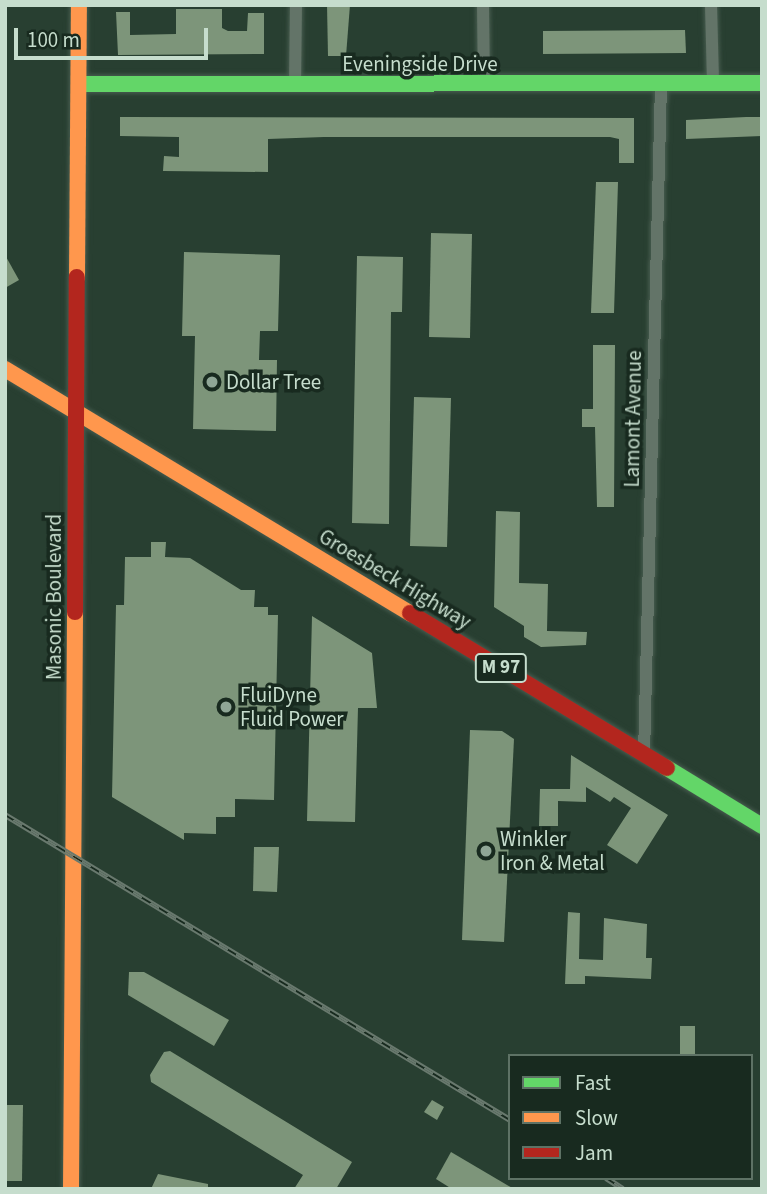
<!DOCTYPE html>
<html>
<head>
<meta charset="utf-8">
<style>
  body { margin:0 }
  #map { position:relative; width:767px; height:1194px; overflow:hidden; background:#283f31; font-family:"Source Sans 3",sans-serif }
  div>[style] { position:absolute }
  .building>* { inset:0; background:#7d957a }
  .roads { filter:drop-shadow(0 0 2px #475c4f) drop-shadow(0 0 2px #475c4f) }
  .street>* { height:12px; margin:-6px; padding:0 6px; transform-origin:6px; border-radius:6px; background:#637468 }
  .fast>* { height:16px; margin:-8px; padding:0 8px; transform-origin:8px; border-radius:8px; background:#63d668 }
  .slow>* { height:16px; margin:-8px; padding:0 8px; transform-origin:8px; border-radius:8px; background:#ff974d }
  .jam>* { height:16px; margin:-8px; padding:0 8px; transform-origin:8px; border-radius:8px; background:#b3261e }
  .rail>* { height:6px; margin-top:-3px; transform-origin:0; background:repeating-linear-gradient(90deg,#182a1f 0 10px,#69796e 0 20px); box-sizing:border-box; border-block:2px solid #69796e }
  .dots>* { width:19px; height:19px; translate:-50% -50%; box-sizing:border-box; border:4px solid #182a1f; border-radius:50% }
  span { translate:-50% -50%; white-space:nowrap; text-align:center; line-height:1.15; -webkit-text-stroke:7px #182a1f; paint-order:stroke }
  .shield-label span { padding:2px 5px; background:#182a1f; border:2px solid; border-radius:5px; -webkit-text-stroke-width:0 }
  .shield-label { font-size:19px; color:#c6ddcd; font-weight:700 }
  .street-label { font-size:21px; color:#c6ddcd }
  .poi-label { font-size:21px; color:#c6ddcd }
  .left { translate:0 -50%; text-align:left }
  .frame { position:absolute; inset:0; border:7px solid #c6ddcd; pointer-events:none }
  .legend { position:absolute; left:508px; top:1054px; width:245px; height:126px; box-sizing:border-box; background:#182a1f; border:2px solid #5e7265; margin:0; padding:9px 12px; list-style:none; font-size:21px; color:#c6ddcd }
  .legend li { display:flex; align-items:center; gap:14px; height:35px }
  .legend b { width:35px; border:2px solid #5e7265 }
  .scale { position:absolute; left:14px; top:28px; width:194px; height:32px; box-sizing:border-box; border:4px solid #c6ddcd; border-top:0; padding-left:9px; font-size:21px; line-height:24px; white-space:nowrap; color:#c6ddcd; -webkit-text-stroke:5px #182a1f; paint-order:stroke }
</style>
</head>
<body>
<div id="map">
  <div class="building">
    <i style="clip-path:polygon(327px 5px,350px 5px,346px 56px,328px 56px)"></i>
    <i style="clip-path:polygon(176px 9px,222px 9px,222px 28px,228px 31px,247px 31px,248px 13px,264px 13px,264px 54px,118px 55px,116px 12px,130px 12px,130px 35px,176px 34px)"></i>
    <i style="clip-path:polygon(685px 30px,686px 53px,543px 54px,543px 31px)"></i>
    <i style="clip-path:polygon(120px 117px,634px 118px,634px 163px,619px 163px,619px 139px,610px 137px,324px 137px,268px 139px,268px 172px,163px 171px,164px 156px,179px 157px,179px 137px,120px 136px)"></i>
    <i style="clip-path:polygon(746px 117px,762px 117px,762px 136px,686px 139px,686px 120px)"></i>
    <i style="clip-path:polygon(596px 182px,618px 182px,614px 313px,591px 313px)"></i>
    <i style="clip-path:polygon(431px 233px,472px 234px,470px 338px,429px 337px)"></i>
    <i style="clip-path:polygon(184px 252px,280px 255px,278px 331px,260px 331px,259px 360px,277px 360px,276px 431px,193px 429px,195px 336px,182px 336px)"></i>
    <i style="clip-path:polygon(5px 255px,19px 280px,5px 288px)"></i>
    <i style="clip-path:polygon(357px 256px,403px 257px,402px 312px,391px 312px,389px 524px,352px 523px)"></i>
    <i style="clip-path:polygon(593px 345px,615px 345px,614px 507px,597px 507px,595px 427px,582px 427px,582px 409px,593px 409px)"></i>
    <i style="clip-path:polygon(414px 397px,451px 398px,447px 547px,410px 546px)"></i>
    <i style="clip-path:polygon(496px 511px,520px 512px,519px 583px,548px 584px,547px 631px,587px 632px,586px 645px,541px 647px,524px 637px,524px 626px,494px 607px)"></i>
    <i style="clip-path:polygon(151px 542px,166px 542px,165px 557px,190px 558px,241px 590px,255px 590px,254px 607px,268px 607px,268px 615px,278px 615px,274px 800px,235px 799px,235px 817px,216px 817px,216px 834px,184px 833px,184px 840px,112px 797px,116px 605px,124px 605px,125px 557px,151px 557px)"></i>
    <i style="clip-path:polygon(312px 616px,372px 653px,377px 708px,358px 708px,355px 822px,307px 821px)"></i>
    <i style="clip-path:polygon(470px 730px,502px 731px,514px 739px,504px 942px,462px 940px)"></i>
    <i style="clip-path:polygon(571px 755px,668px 815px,637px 864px,607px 845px,631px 808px,614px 797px,610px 802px,586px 787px,586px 802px,558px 801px,558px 826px,539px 826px,540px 789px,570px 789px)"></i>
    <i style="clip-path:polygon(254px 847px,279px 847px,277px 892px,253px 891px)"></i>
    <i style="clip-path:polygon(568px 912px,580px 913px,579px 959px,603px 960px,604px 918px,647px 924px,646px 958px,652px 958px,651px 979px,585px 976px,585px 984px,565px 984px)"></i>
    <i style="clip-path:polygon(129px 972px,144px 972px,229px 1020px,214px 1046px,128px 995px)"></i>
    <i style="clip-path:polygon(680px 1026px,695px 1026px,695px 1056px,680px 1056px)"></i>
    <i style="clip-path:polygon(170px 1051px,352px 1162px,336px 1189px,294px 1189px,303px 1175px,151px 1082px,150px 1075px,164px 1052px)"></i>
    <i style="clip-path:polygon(432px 1100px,444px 1107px,437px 1120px,424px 1112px)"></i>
    <i style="clip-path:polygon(5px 1105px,23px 1105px,22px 1181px,5px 1181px)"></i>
    <i style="clip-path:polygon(451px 1152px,514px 1189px,452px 1189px,436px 1179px)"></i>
    <i style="clip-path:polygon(158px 1174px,208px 1184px,208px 1189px,151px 1189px)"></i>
  </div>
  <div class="roads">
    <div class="street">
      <i style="left:483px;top:5px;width:80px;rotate:89.3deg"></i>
      <i style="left:711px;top:5px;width:78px;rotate:88.5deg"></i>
      <i style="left:295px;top:85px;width:80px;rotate:-89.3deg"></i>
      <i style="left:644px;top:755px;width:671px;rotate:-88.55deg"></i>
    </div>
    <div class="fast">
      <i style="left:79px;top:84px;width:683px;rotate:-0.08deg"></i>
      <i style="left:667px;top:768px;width:111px;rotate:31.4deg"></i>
    </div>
    <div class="slow">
      <i style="left:77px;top:277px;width:272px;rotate:-89.6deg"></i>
      <i style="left:5px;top:369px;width:473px;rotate:31.1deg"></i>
      <i style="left:71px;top:1189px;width:577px;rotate:-89.6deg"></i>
    </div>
    <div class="jam">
      <i style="left:75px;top:612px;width:335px;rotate:-89.7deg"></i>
      <i style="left:410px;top:613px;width:300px;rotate:31.1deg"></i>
    </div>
  </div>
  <div class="rail">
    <i style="left:5px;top:815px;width:590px;rotate:31.13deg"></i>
    <i style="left:606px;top:1178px;width:20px;rotate:33deg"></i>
  </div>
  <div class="dots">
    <i style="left:212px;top:382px;background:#8fa696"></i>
    <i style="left:226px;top:707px;background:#8fa696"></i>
    <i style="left:486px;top:851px;background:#8fa696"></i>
  </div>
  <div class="shield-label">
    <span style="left:501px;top:668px">M 97</span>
  </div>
  <div class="street-label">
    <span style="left:420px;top:64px">Eveningside Drive</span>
    <span style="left:633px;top:419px;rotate:-89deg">Lamont Avenue</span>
    <span style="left:395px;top:579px;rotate:31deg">Groesbeck Highway</span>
    <span style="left:54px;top:597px;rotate:-90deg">Masonic Boulevard</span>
  </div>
  <div class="poi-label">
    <span class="left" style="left:226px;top:382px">Dollar Tree</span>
    <span class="left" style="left:240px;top:707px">FluiDyne<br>Fluid Power</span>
    <span class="left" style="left:500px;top:851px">Winkler<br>Iron &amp; Metal</span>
  </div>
  <div class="frame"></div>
  <ul class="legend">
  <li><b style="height:9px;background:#63d668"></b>Fast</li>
  <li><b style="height:9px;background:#ff974d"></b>Slow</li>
  <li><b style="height:9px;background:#b3261e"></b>Jam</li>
  </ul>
  <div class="scale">100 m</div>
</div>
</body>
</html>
